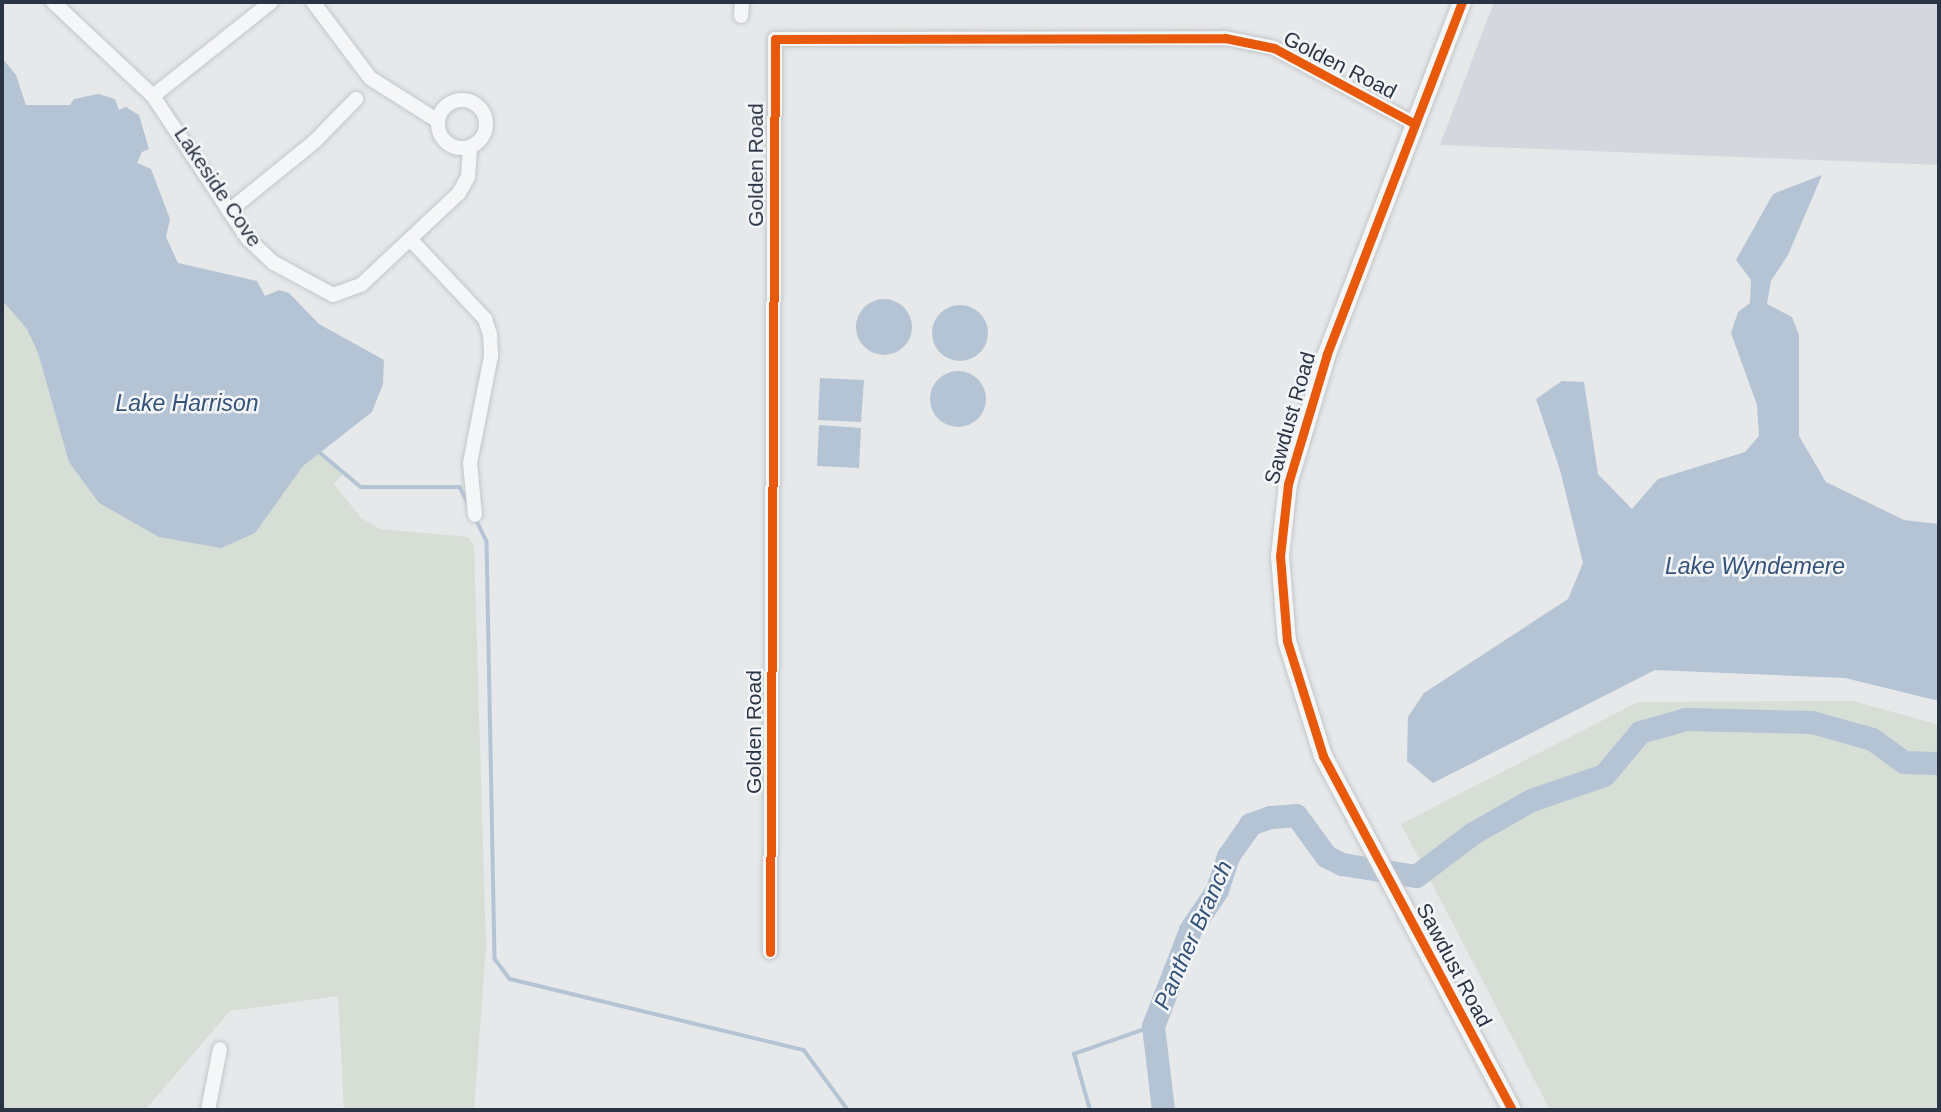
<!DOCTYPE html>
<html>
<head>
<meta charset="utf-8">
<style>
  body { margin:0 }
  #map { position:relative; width:1941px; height:1112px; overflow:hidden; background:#e6e8ea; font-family:Helvetica,sans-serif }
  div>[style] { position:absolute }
  .built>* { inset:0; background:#d4d7dd }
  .green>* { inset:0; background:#d6ded6 }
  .water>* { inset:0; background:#b4c4d5 }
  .round { border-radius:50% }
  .stream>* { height:3.5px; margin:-1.75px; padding:0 1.75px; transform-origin:1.75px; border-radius:1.75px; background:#b4c4d5 }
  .river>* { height:23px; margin:-11.5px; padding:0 11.5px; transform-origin:11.5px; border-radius:11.5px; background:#b4c4d5 }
  .roads { filter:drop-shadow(0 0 2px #c4c6c8) drop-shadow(0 0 2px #c4c6c8) }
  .minor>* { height:14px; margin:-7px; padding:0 7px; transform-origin:7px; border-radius:7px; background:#f5f6f7 }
  .minor>.ring { margin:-7px; padding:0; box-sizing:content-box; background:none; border:14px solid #f5f6f7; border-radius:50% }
  .tertiary>* { height:18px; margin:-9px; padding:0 9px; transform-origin:9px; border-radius:9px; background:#f5f6f7 }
  .cycleway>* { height:9px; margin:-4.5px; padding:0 4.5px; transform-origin:4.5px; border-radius:4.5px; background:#e8590c }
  span { translate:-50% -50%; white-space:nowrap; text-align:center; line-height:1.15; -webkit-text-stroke:5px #f4f6f9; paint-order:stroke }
  .street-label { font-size:21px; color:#2b3445 }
  .water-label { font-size:23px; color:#34527a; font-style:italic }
  .frame { position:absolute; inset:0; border:4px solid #2b3445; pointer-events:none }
</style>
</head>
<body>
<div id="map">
  <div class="built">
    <i style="clip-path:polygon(1494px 2px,1939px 2px,1939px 165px,1440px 145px)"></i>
  </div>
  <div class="green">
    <i style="clip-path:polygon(2px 179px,344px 473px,334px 484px,361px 518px,380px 529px,468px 537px,474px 546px,486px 948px,474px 1110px,344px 1110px,338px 996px,230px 1011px,145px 1110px,2px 1110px)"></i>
    <i style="clip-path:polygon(1853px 701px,1939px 725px,1939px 1110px,1550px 1110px,1401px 824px,1638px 702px)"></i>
  </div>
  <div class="water">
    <i style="clip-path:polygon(2px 58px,16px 75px,26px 105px,70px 105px,74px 99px,98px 94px,115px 99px,119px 110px,126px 107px,139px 115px,149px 149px,142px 152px,137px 163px,151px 169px,170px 219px,166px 237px,178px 263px,257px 281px,265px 296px,279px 290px,289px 293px,319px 324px,384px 360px,383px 384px,372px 412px,303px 466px,255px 533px,221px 548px,159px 537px,99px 503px,69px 462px,38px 353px,27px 329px,2px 300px)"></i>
    <i style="clip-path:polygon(1822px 175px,1788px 255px,1771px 281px,1767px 304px,1792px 317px,1799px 335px,1799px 436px,1826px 482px,1904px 520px,1939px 524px,1939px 701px,1845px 678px,1655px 670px,1433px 783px,1407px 761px,1408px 717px,1424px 693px,1568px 599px,1583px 563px,1560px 470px,1536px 399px,1562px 381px,1584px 382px,1598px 474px,1632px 509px,1658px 479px,1745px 452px,1759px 436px,1757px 405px,1731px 333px,1738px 312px,1750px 303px,1751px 280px,1736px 260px,1773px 194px)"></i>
    <i class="round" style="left:856px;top:299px;width:56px;height:56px"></i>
    <i class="round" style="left:932px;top:305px;width:56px;height:56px"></i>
    <i class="round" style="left:930px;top:371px;width:56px;height:56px"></i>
    <i style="clip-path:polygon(820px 378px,864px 380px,861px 422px,818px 420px)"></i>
    <i style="clip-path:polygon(819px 425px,861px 428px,859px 468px,817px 466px)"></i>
  </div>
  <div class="stream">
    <i style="left:317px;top:450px;width:57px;rotate:40.1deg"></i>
    <i style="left:361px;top:487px;width:99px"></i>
    <i style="left:460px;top:487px;width:18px;rotate:63deg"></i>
    <i style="left:476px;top:519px;width:25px;rotate:64deg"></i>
    <i style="left:487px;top:542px;width:417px;rotate:88.9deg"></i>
    <i style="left:495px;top:959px;width:25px;rotate:53deg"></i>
    <i style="left:510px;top:979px;width:302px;rotate:13.6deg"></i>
    <i style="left:804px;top:1050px;width:74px;rotate:53.7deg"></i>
    <i style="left:1090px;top:1110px;width:58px;rotate:-105.9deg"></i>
    <i style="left:1074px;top:1054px;width:84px;rotate:-19.5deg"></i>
  </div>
  <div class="river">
    <i style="left:1163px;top:1110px;width:85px;rotate:-96.8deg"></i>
    <i style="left:1153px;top:1026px;width:103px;rotate:-68.9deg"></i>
    <i style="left:1190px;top:930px;width:48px;rotate:-56deg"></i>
    <i style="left:1217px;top:890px;width:36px;rotate:-72deg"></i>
    <i style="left:1228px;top:856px;width:39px;rotate:-55deg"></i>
    <i style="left:1250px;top:824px;width:21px;rotate:-19deg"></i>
    <i style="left:1270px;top:817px;width:26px;rotate:-4deg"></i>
    <i style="left:1296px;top:815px;width:51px;rotate:53.8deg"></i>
    <i style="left:1326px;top:856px;width:18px;rotate:27deg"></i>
    <i style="left:1342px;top:864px;width:75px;rotate:9.2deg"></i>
    <i style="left:1416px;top:876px;width:71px;rotate:-37deg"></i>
    <i style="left:1473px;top:833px;width:67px;rotate:-29.6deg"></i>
    <i style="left:1531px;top:800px;width:77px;rotate:-18.9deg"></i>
    <i style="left:1604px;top:775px;width:56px;rotate:-50.1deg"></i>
    <i style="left:1640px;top:732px;width:48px;rotate:-15.8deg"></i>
    <i style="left:1686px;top:719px;width:126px;rotate:1.4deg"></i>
    <i style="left:1812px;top:722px;width:62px;rotate:15.8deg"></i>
    <i style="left:1872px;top:739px;width:39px;rotate:36deg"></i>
    <i style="left:1904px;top:762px;width:35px;rotate:2deg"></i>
  </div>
  <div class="roads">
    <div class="minor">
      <i style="left:53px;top:2px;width:137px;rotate:43.2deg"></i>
      <i style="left:153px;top:96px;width:172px;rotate:56.4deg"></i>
      <i style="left:248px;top:239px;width:35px;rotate:43deg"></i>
      <i style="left:274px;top:263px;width:67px;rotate:28.5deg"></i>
      <i style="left:333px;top:295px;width:30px;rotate:-20deg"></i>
      <i style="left:361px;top:285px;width:134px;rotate:-43.2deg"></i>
      <i style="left:459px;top:193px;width:18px;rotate:-61deg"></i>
      <i style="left:468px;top:177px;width:30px;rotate:-86deg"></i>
      <i style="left:313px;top:2px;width:95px;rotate:53.1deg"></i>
      <i style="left:370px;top:78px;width:80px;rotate:32.3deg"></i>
      <i style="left:741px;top:16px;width:14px;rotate:-86deg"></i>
      <i style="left:153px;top:96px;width:151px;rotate:-38.5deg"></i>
      <i class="ring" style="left:438px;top:100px;width:34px;height:34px"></i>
      <i style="left:229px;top:211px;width:111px;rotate:-39.1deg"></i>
      <i style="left:315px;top:141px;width:59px;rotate:-45.7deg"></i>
      <i style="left:410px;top:239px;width:110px;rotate:46.8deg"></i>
      <i style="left:485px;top:319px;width:16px;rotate:72deg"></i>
      <i style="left:490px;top:334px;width:22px;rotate:87deg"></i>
      <i style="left:491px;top:356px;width:109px;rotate:101.1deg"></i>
      <i style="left:470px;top:463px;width:52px;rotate:84.5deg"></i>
      <i style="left:770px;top:952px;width:913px;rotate:-89.69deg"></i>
      <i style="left:775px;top:39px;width:450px;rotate:-0.1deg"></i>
      <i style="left:1225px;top:38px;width:50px;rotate:11.5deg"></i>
      <i style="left:1274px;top:48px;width:160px;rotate:28.3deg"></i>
      <i style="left:208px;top:1110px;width:62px;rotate:-78.9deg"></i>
    </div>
    <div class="tertiary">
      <i style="left:1462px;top:2px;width:377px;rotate:111deg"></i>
      <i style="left:1327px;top:354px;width:136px;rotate:106.7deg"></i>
      <i style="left:1288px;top:484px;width:72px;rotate:96.3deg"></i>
      <i style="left:1280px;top:556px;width:85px;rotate:85.3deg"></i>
      <i style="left:1287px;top:641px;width:121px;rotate:72.6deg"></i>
      <i style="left:1323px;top:756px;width:401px;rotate:61.9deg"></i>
    </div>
  </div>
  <div class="cycleway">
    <i style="left:1462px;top:2px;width:377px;rotate:111deg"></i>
    <i style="left:1327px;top:354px;width:136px;rotate:106.7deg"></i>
    <i style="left:1288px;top:484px;width:72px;rotate:96.3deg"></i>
    <i style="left:1280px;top:556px;width:85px;rotate:85.3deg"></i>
    <i style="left:1287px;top:641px;width:121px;rotate:72.6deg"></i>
    <i style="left:1323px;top:756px;width:401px;rotate:61.9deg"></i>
    <i style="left:770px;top:952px;width:913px;rotate:-89.69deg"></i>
    <i style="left:775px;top:39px;width:450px;rotate:-0.1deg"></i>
    <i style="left:1225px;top:38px;width:50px;rotate:11.5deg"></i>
    <i style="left:1274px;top:48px;width:160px;rotate:28.3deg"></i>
  </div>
  <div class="street-label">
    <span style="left:1340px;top:65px;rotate:27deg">Golden Road</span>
    <span style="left:756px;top:165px;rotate:-90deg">Golden Road</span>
    <span style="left:218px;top:187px;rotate:56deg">Lakeside Cove</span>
    <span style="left:1290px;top:418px;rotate:-74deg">Sawdust Road</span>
    <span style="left:754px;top:732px;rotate:-90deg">Golden Road</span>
    <span style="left:1454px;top:965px;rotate:62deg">Sawdust Road</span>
  </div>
  <div class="water-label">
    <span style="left:187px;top:403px">Lake Harrison</span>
    <span style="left:1755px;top:566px">Lake Wyndemere</span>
    <span style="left:1193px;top:935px;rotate:-66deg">Panther Branch</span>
  </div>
  <div class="frame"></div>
</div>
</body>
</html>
